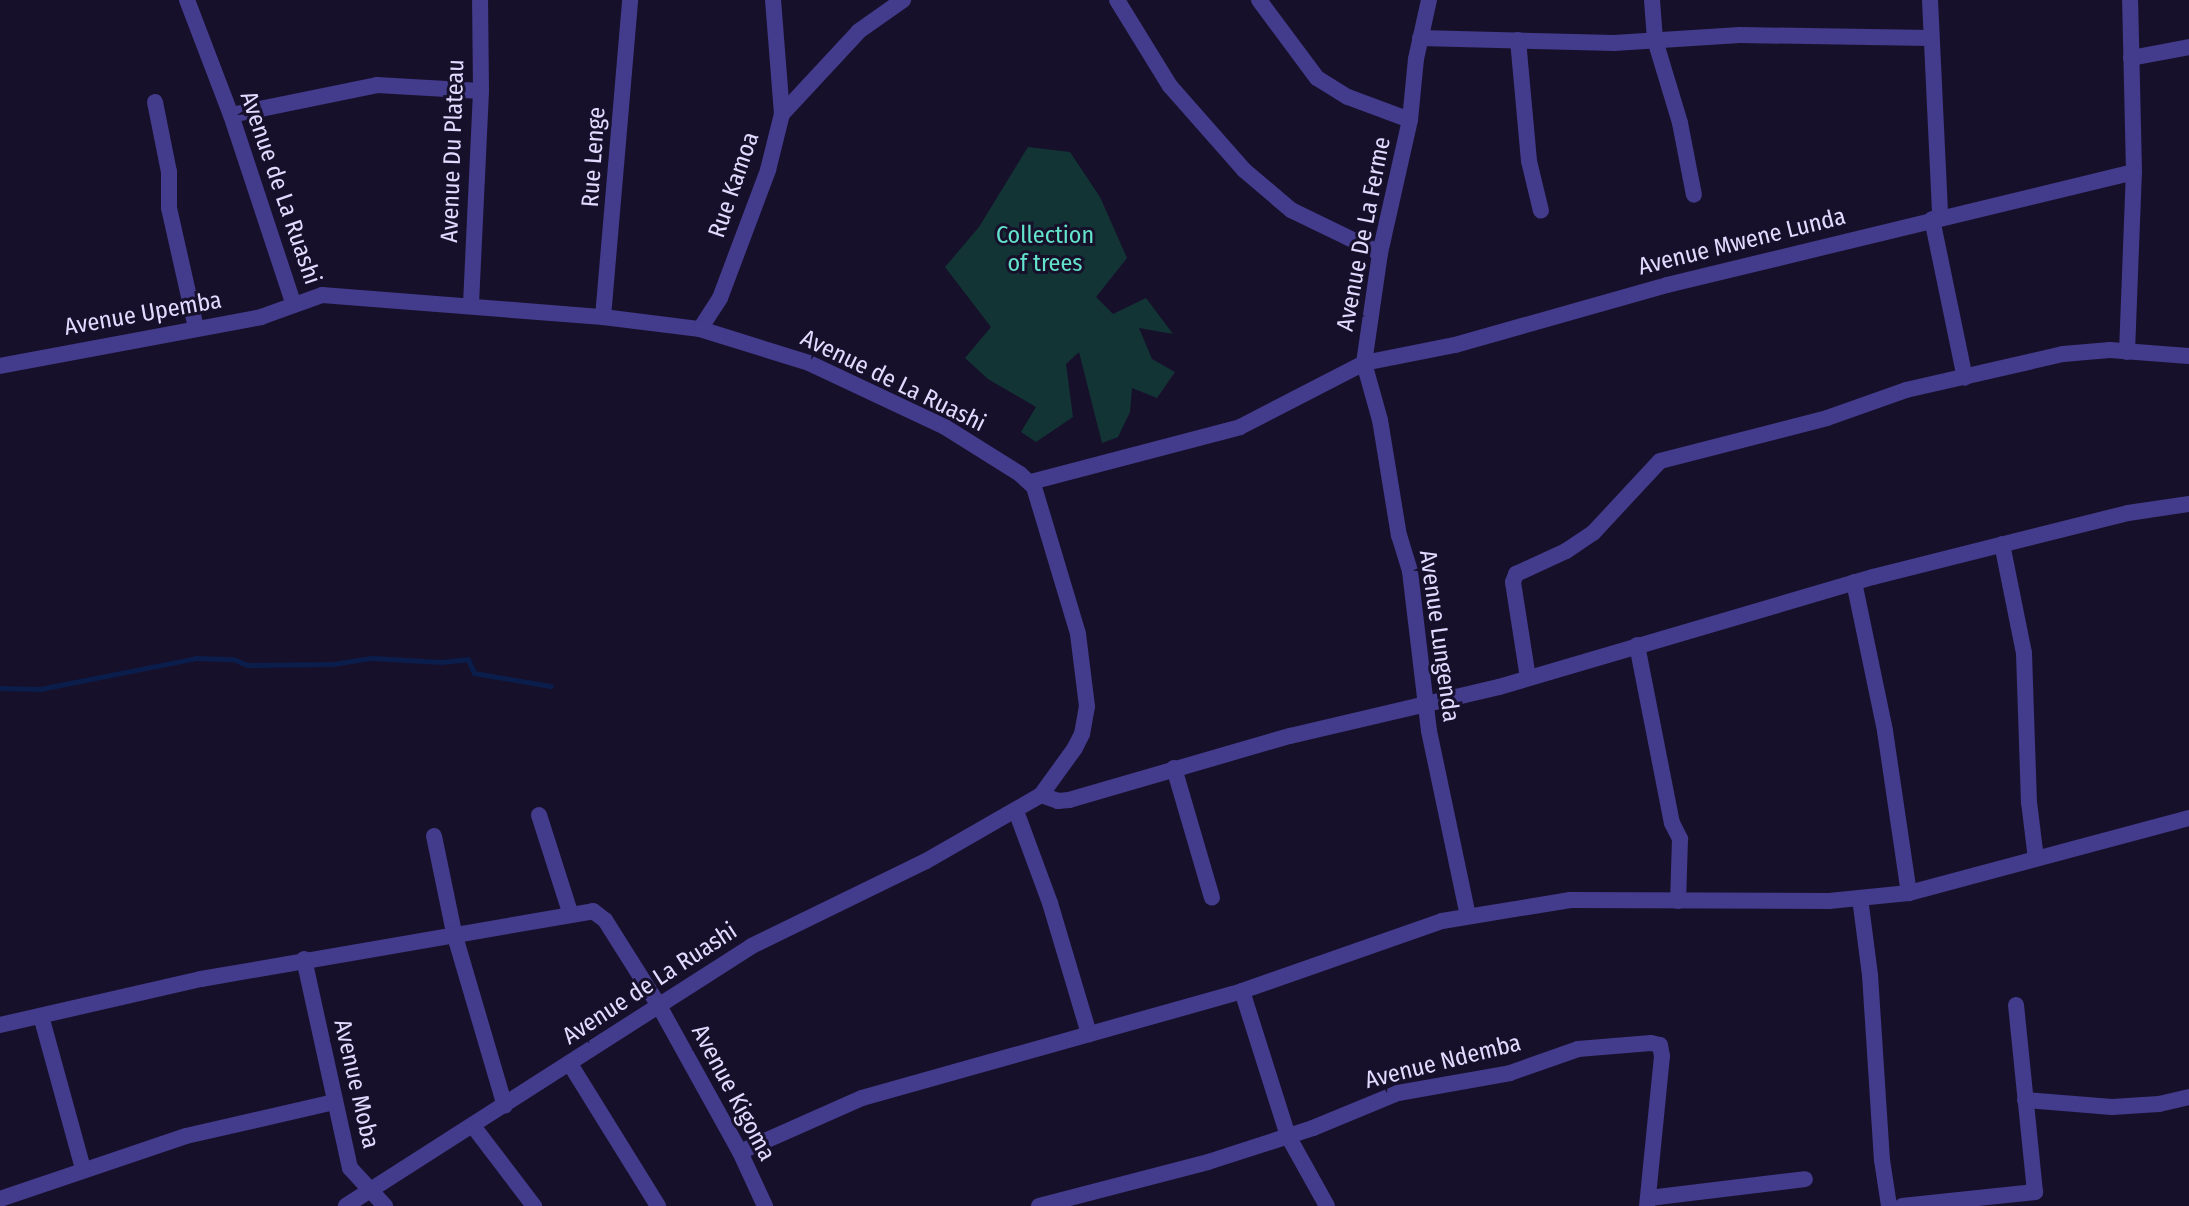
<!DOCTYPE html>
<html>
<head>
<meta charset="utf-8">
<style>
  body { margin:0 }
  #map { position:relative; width:2189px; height:1206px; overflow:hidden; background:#17102b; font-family:"Fira Sans Condensed",sans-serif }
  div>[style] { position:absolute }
  .green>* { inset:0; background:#133435 }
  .stream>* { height:5px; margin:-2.5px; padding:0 2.5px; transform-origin:2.5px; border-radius:2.5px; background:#0a1d4b }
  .minor>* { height:16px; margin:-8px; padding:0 8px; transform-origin:8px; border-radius:8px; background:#433b8b }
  span { translate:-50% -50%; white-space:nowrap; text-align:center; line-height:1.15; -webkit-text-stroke:6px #17102b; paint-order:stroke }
  .street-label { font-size:24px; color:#e1dbff }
  .park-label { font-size:24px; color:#63e3cb }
</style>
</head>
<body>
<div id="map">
  <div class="green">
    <i style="clip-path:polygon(1028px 147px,1070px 152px,1100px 197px,1127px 258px,1096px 297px,1113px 314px,1146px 298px,1173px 334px,1139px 328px,1152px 359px,1175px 372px,1157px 398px,1132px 388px,1130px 412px,1118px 437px,1102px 443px,1079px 352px,1066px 364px,1073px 417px,1036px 442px,1021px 432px,1036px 407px,988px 379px,965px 358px,991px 327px,945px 267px,979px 227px)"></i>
  </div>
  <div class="stream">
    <i style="left:0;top:688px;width:40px;rotate:1.4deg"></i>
    <i style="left:40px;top:689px;width:159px;rotate:-11.2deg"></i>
    <i style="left:196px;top:658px;width:37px;rotate:2deg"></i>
    <i style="left:233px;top:659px;width:15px;rotate:23deg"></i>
    <i style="left:247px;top:665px;width:86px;rotate:-0.7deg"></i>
    <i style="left:333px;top:664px;width:39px;rotate:-9deg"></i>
    <i style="left:372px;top:658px;width:69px;rotate:3.3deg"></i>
    <i style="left:441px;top:662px;width:27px;rotate:-6deg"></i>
    <i style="left:468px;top:659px;width:15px;rotate:67deg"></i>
    <i style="left:474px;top:673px;width:78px;rotate:9.6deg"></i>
  </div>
  <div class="minor">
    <i style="left:187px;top:0;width:123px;rotate:69.1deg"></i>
    <i style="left:231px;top:115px;width:198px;rotate:71.7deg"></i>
    <i style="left:1117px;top:0;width:101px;rotate:58.4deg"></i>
    <i style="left:1170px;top:86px;width:112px;rotate:48.6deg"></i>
    <i style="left:1244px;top:170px;width:62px;rotate:40.4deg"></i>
    <i style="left:1291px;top:210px;width:99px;rotate:25.8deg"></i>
    <i style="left:1259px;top:0;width:97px;rotate:53.4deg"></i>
    <i style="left:1317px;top:78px;width:36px;rotate:32deg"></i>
    <i style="left:1348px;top:97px;width:66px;rotate:20.4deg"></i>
    <i style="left:1652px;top:0;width:40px;rotate:85.7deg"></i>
    <i style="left:1655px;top:40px;width:87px;rotate:73.2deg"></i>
    <i style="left:1680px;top:123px;width:73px;rotate:79deg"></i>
    <i style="left:1930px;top:0;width:216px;rotate:87.3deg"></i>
    <i style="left:1420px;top:38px;width:194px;rotate:1.5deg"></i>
    <i style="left:1614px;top:43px;width:126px;rotate:-3.6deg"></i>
    <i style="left:1740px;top:35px;width:190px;rotate:0.9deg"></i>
    <i style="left:1518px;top:40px;width:121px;rotate:84.8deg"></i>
    <i style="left:1529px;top:161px;width:51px;rotate:76.5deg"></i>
    <i style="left:2131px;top:58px;width:59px;rotate:-10.7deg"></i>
    <i style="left:155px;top:102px;width:71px;rotate:78.7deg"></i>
    <i style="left:169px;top:172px;width:36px;rotate:90deg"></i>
    <i style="left:169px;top:208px;width:123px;rotate:77.3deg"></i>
    <i style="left:782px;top:114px;width:113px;rotate:-47.1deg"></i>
    <i style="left:859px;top:31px;width:54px;rotate:-35.2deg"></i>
    <i style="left:231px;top:115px;width:149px;rotate:-11.6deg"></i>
    <i style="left:377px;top:85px;width:104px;rotate:3.3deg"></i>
    <i style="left:1932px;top:219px;width:162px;rotate:78.3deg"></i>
    <i style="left:471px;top:304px;width:213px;rotate:-87.3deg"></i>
    <i style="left:481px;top:91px;width:91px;rotate:-90.6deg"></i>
    <i style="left:603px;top:317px;width:318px;rotate:-85.1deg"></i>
    <i style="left:700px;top:329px;width:37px;rotate:-57deg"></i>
    <i style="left:720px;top:298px;width:137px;rotate:-69.4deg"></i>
    <i style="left:768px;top:170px;width:58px;rotate:-76deg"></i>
    <i style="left:782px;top:114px;width:114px;rotate:-94.5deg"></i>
    <i style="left:2127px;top:352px;width:180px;rotate:-87.8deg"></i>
    <i style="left:2134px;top:172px;width:172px;rotate:-91.3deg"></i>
    <i style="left:0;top:366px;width:266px;rotate:-10.6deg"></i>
    <i style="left:261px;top:317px;width:65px;rotate:-19.8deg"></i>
    <i style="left:322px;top:295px;width:282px;rotate:4.5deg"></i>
    <i style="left:603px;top:317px;width:98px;rotate:7.1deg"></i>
    <i style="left:700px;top:329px;width:114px;rotate:17.3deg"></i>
    <i style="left:809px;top:363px;width:150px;rotate:25.2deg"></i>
    <i style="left:945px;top:427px;width:89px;rotate:32.1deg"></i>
    <i style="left:1020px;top:474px;width:19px;rotate:43deg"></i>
    <i style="left:1034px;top:487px;width:153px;rotate:73.3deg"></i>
    <i style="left:1078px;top:634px;width:73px;rotate:82.9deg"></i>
    <i style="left:1087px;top:706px;width:28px;rotate:100deg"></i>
    <i style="left:1082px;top:734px;width:16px;rotate:117deg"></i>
    <i style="left:1075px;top:748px;width:58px;rotate:125.9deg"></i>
    <i style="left:1041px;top:795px;width:133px;rotate:150.1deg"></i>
    <i style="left:926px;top:861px;width:194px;rotate:154deg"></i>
    <i style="left:752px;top:946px;width:482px;rotate:147.4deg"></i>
    <i style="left:1031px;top:482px;width:216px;rotate:-14.7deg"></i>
    <i style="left:1240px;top:427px;width:140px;rotate:-27.3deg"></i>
    <i style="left:1364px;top:363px;width:111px;rotate:-81.7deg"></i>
    <i style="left:1380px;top:253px;width:136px;rotate:-77.3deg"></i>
    <i style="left:1410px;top:120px;width:61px;rotate:-84.4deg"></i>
    <i style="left:1416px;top:59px;width:60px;rotate:-77.6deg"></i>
    <i style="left:2002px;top:544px;width:111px;rotate:78.6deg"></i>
    <i style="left:2024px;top:653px;width:149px;rotate:88.1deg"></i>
    <i style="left:2029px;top:802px;width:57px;rotate:83deg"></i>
    <i style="left:1854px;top:582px;width:152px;rotate:78.2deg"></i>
    <i style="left:1885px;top:731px;width:164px;rotate:81.6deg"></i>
    <i style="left:1637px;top:645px;width:181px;rotate:78.9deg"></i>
    <i style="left:1672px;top:823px;width:18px;rotate:63deg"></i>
    <i style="left:1680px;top:839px;width:62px;rotate:91.8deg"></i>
    <i style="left:1528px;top:678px;width:97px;rotate:-98.9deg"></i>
    <i style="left:1513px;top:582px;width:9px;rotate:-69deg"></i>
    <i style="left:1516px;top:574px;width:55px;rotate:-24.7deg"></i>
    <i style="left:1566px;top:551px;width:32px;rotate:-34deg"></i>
    <i style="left:1593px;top:533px;width:98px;rotate:-47.1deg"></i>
    <i style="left:1660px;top:461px;width:172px;rotate:-14.4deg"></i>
    <i style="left:1827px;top:418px;width:84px;rotate:-19.5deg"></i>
    <i style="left:1906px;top:390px;width:161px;rotate:-12.9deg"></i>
    <i style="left:2063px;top:354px;width:47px;rotate:-4.9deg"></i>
    <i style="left:2110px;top:350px;width:79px;rotate:4.3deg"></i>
    <i style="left:1174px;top:768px;width:135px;rotate:73.7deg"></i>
    <i style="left:1041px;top:795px;width:18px;rotate:19deg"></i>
    <i style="left:1058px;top:801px;width:11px;rotate:-5deg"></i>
    <i style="left:1069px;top:800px;width:230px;rotate:-16.2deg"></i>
    <i style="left:1290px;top:736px;width:215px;rotate:-13.2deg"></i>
    <i style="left:1499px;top:687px;width:390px;rotate:-16.4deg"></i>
    <i style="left:1873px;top:577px;width:263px;rotate:-14.1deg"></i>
    <i style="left:2128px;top:513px;width:62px;rotate:-8.4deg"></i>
    <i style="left:1016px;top:811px;width:98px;rotate:69.7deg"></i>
    <i style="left:1050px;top:903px;width:137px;rotate:73.4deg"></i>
    <i style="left:539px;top:815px;width:102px;rotate:72.3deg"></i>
    <i style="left:434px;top:836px;width:99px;rotate:78.3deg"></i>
    <i style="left:454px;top:933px;width:180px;rotate:73.6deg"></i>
    <i style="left:1860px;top:898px;width:78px;rotate:82.6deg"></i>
    <i style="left:1870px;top:975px;width:185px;rotate:86.3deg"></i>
    <i style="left:1882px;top:1160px;width:47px;rotate:81.3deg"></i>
    <i style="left:1468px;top:916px;width:189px;rotate:-101.9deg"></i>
    <i style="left:1429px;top:731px;width:161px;rotate:-96.8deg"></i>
    <i style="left:1410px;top:571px;width:37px;rotate:-107deg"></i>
    <i style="left:1399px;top:536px;width:118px;rotate:-99.3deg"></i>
    <i style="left:1380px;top:420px;width:59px;rotate:-105.7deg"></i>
    <i style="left:1364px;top:363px;width:93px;rotate:-11.2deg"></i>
    <i style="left:1455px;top:345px;width:220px;rotate:-15.8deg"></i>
    <i style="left:1667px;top:285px;width:480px;rotate:-13.6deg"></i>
    <i style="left:304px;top:959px;width:214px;rotate:77.6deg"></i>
    <i style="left:350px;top:1168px;width:52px;rotate:47.4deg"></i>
    <i style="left:1242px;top:991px;width:152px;rotate:72.4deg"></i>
    <i style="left:1288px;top:1136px;width:80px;rotate:60.9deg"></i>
    <i style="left:41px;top:1016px;width:159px;rotate:74.6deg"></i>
    <i style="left:0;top:1025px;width:206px;rotate:-12.9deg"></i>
    <i style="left:201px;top:979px;width:398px;rotate:-9.8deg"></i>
    <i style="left:593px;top:911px;width:15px;rotate:37deg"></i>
    <i style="left:605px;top:920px;width:99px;rotate:57.8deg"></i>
    <i style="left:658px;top:1004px;width:169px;rotate:61deg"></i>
    <i style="left:740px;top:1152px;width:60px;rotate:65.2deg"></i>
    <i style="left:570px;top:1064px;width:167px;rotate:58.2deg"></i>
    <i style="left:2025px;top:1100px;width:87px;rotate:4.6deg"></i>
    <i style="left:2112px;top:1107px;width:47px;rotate:-3.7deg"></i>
    <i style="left:2159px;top:1104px;width:31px;rotate:-13deg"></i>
    <i style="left:473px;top:1126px;width:101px;rotate:52.7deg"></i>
    <i style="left:740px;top:1152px;width:133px;rotate:-23.9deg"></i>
    <i style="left:862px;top:1098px;width:395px;rotate:-15.7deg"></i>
    <i style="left:1242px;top:991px;width:212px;rotate:-19.3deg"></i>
    <i style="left:1442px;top:921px;width:130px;rotate:-9.3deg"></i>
    <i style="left:1570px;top:900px;width:259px;rotate:0.2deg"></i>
    <i style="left:1829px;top:901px;width:80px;rotate:-5.7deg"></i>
    <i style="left:1909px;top:893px;width:290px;rotate:-15deg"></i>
    <i style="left:1649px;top:1198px;width:157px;rotate:-6.9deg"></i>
    <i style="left:0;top:1199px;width:196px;rotate:-18.7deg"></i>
    <i style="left:186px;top:1136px;width:152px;rotate:-12.9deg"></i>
    <i style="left:1039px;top:1206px;width:175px;rotate:-14.6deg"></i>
    <i style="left:1208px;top:1162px;width:110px;rotate:-17.9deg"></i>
    <i style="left:1313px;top:1128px;width:92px;rotate:-22.4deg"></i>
    <i style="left:1398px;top:1093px;width:114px;rotate:-10.1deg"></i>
    <i style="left:1510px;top:1073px;width:72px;rotate:-19.4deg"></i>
    <i style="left:1578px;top:1049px;width:73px;rotate:-4.7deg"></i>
    <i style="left:1651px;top:1043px;width:9px;rotate:13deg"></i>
    <i style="left:1660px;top:1045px;width:11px;rotate:80deg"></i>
    <i style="left:1662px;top:1056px;width:151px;rotate:95.7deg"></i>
    <i style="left:1902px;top:1206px;width:134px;rotate:-6deg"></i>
    <i style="left:2035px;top:1192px;width:188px;rotate:-95.8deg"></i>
  </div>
  <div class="street-label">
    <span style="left:453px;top:151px;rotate:-88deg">Avenue Du Plateau</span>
    <span style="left:594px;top:157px;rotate:-86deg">Rue Lenge</span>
    <span style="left:734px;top:185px;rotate:-71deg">Rue Kamoa</span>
    <span style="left:280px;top:188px;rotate:71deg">Avenue de La Ruashi</span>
    <span style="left:1364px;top:234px;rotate:-79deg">Avenue De La Ferme</span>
    <span style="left:1742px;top:242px;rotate:-14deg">Avenue Mwene Lunda</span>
    <span style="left:143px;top:314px;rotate:-10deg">Avenue Upemba</span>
    <span style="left:893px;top:381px;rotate:26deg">Avenue de La Ruashi</span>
    <span style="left:1439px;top:636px;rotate:82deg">Avenue Lungenda</span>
    <span style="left:650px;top:984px;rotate:-33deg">Avenue de La Ruashi</span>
    <span style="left:1443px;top:1062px;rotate:-14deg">Avenue Ndemba</span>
    <span style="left:356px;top:1084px;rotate:77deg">Avenue Moba</span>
    <span style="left:733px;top:1093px;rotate:62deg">Avenue Kigoma</span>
  </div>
  <div class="park-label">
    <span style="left:1045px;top:250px">Collection<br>of trees</span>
  </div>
</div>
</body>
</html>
